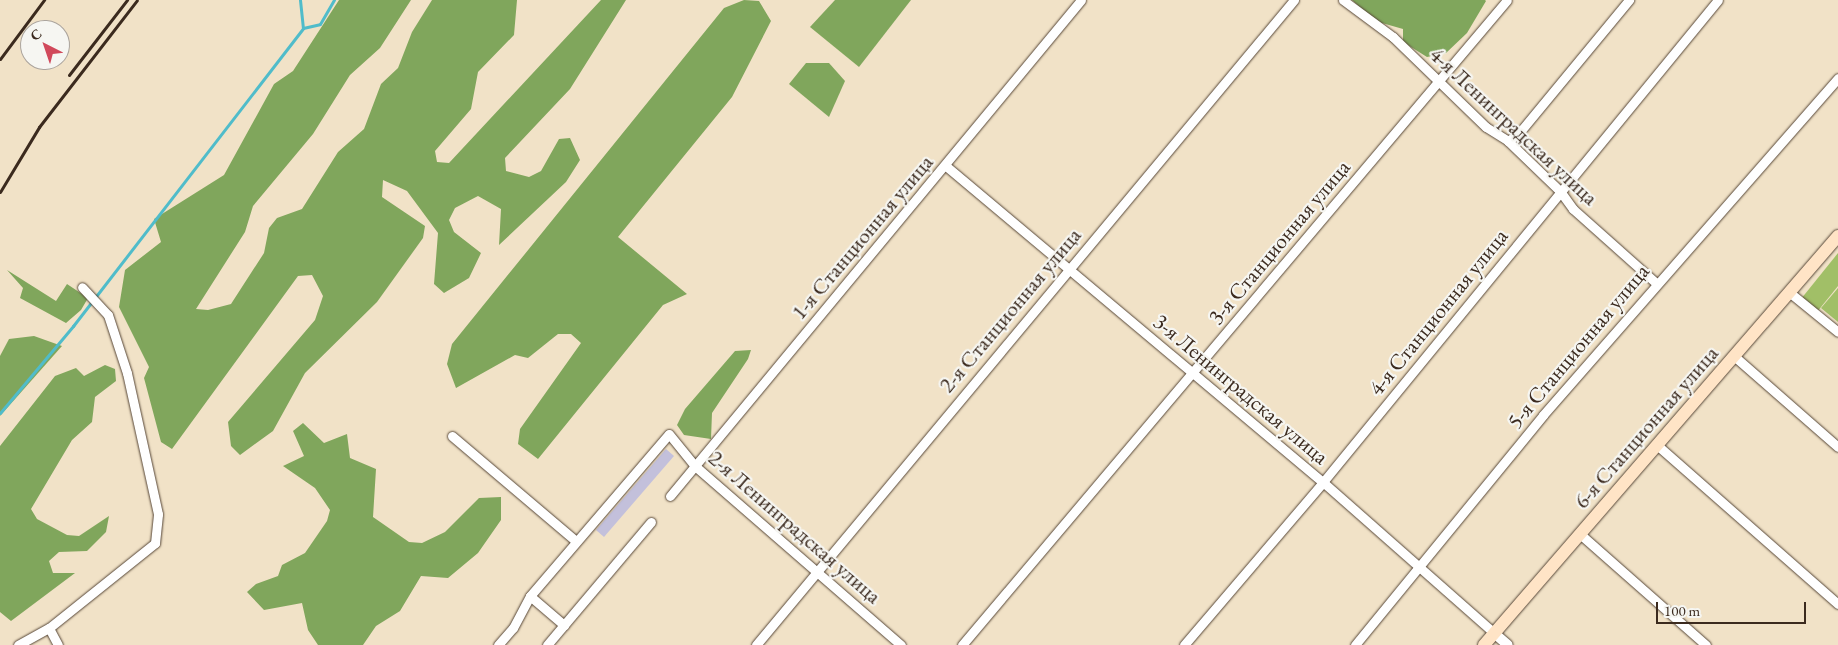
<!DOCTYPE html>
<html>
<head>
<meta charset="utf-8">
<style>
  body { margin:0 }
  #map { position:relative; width:1838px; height:645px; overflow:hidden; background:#f1e2c7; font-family:"EB Garamond",serif }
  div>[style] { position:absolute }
  .industrial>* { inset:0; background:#c3c0db }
  .green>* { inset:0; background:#a1bf67 }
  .forest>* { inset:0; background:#80a65c }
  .stream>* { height:3px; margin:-1.5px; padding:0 1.5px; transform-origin:1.5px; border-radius:1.5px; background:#50bcca }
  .roads { filter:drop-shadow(0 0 1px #564637) drop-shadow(0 0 1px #564637) }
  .minor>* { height:9px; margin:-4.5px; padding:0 4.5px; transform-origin:4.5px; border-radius:4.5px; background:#fff }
  .tertiary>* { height:10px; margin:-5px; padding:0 5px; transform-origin:5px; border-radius:5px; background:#fff }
  .secondary>* { height:12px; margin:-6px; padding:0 6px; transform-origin:6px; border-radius:6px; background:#ffe4c6 }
  .rail>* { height:3px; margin:-1.5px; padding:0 1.5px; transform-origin:1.5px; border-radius:1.5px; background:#3b2a1e }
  span { translate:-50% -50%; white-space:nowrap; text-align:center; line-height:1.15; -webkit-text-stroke:4.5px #f6f6f2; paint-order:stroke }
  .street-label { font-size:22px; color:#3b2a1e }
  .north { position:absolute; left:20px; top:20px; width:50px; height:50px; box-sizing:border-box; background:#f6f6f2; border:1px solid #aba49d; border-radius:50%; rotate:319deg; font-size:14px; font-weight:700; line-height:20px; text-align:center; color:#3b2a1e }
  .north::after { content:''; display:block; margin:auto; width:18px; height:22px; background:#d1495b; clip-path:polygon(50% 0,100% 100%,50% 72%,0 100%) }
  .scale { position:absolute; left:1656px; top:602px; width:150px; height:22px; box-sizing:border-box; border:2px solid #3b2a1e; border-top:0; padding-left:6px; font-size:15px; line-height:18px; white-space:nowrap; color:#3b2a1e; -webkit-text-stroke:4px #f6f6f2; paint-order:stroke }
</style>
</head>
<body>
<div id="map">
  <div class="industrial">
    <i style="clip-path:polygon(666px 449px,674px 456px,604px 537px,596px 530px)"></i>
  </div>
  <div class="green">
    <i style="clip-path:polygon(1838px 253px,1838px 286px,1817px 312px,1801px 299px)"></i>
    <i style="clip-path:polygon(1838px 288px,1838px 322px,1821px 308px)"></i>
  </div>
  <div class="forest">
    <i style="clip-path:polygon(339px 0,411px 0,380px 48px,350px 75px,313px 134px,253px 206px,245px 232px,196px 309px,208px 310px,231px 304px,264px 253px,269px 228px,277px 218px,302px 209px,338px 152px,364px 129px,381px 84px,398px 68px,412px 32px,432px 0,517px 0,514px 35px,478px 72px,471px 109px,435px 151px,437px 162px,449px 163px,601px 0,626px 0,570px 89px,505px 158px,506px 171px,529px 177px,541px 171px,559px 139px,570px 138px,580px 160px,566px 182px,499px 245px,501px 209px,478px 196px,455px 208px,449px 220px,454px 232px,481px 253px,469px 278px,444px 293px,434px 284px,438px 233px,407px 191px,383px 180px,382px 197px,425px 226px,423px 238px,377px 302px,305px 373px,273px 431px,240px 455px,231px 446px,228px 422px,315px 320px,323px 296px,312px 275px,298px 276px,172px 449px,161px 442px,144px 378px,149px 367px,119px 307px,125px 270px,161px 242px,154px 219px,224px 175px,274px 84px,293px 71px)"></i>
    <i style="clip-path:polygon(744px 0,759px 1px,771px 21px,732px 97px,618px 237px,687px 294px,663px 305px,538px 459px,518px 444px,520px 429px,581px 343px,571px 334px,558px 334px,528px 358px,515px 355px,456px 388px,447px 364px,452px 344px,724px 8px)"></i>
    <i style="clip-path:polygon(835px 0,911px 0,859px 67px,810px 27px)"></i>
    <i style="clip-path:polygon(1352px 0,1485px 0,1486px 1px,1467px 33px,1446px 53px,1427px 57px,1403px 42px,1403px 29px,1375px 21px)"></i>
    <i style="clip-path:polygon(806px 63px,829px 63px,845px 81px,829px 117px,789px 84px)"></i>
    <i style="clip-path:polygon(7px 270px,56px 301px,67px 284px,88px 298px,81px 310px,66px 323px,20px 298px,23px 288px)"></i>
    <i style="clip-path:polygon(34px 336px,62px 346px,0 416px,0 356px,9px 339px)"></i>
    <i style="clip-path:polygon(751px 350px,748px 359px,712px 413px,711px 439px,684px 435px,677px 425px,685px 409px,735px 351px)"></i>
    <i style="clip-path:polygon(105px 365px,115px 369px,116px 381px,95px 397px,92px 422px,72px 440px,31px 509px,37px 519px,67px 535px,79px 536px,109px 516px,106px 532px,87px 551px,59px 552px,49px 561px,53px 573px,75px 573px,11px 621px,0 612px,0 446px,55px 376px,76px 368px,84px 376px)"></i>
    <i style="clip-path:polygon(303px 423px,324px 443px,347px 434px,350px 458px,376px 469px,373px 517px,409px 542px,422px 543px,445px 532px,479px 498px,501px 497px,501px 520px,478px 553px,448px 578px,421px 576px,400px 611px,376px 626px,363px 645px,318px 645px,308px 630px,302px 603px,264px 610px,247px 592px,256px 584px,278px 576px,282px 565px,305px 553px,327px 521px,330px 510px,315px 488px,283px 466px,304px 456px,293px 431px)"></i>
  </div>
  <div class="stream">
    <i style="left:300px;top:0;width:28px;rotate:84deg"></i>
    <i style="left:0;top:413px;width:114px;rotate:-50deg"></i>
    <i style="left:73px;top:326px;width:376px;rotate:-52.3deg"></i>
    <i style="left:303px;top:28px;width:17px;rotate:-13deg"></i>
    <i style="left:320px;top:24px;width:28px;rotate:-60deg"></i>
  </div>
  <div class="roads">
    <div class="minor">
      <i style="left:1343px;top:0;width:62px;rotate:36.5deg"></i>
      <i style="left:1393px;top:37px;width:129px;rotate:44.1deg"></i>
      <i style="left:1486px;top:127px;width:26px;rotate:32deg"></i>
      <i style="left:1508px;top:141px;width:72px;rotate:43.9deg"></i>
      <i style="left:1560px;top:191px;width:22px;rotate:54deg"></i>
      <i style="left:1573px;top:209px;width:111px;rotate:41.7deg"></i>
      <i style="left:1508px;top:141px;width:14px;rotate:-36deg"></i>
      <i style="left:1519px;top:133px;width:173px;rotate:-50.4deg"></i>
      <i style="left:946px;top:166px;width:492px;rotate:40deg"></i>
      <i style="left:1323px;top:482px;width:228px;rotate:41.4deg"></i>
      <i style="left:1789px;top:292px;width:63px;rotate:39.2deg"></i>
      <i style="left:1734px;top:356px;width:138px;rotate:41.2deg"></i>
      <i style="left:452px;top:436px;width:162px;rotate:40.3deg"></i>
      <i style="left:1657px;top:445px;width:241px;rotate:41.3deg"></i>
      <i style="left:670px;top:496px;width:644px;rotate:-50.35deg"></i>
      <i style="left:1580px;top:534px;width:168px;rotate:41.4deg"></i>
      <i style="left:530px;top:596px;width:45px;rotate:40.5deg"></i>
      <i style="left:49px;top:628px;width:19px;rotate:62deg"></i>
      <i style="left:18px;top:645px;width:35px;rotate:-29deg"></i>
      <i style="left:49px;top:628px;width:136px;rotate:-38.7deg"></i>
      <i style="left:155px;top:543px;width:29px;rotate:-84deg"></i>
      <i style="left:158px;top:514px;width:144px;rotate:-102.4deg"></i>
      <i style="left:127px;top:373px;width:61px;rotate:-108.1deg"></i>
      <i style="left:108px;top:315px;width:38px;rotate:-133deg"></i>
      <i style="left:498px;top:645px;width:23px;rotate:-49deg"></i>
      <i style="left:513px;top:628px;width:36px;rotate:-62deg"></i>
      <i style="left:530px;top:596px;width:213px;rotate:-49.4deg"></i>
      <i style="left:669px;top:434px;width:41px;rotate:50.9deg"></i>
      <i style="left:695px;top:466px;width:273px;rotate:41deg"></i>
      <i style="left:547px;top:645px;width:161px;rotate:-49.8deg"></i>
      <i style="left:756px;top:645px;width:840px;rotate:-50.17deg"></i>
      <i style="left:962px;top:645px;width:844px;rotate:-49.8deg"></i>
      <i style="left:1184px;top:645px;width:214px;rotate:-49.5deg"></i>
      <i style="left:1323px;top:482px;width:623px;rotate:-50.67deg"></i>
      <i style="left:1355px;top:645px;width:297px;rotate:-50.7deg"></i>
      <i style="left:1543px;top:415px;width:448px;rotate:-48.8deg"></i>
    </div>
    <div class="tertiary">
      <i style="left:1494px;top:633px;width:18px;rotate:41deg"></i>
    </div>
    <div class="secondary">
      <i style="left:1484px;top:645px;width:541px;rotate:-49.12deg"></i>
    </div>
  </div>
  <div class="rail">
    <i style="left:0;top:59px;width:74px;rotate:-53.3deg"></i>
    <i style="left:69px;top:75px;width:95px;rotate:-52.3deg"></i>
    <i style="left:0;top:192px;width:76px;rotate:-59deg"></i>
    <i style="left:39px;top:127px;width:160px;rotate:-52.3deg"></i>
  </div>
  <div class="street-label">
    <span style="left:1514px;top:126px;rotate:43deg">4-я Ленинградская улица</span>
    <span style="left:862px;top:237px;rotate:-50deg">1-я Станционная улица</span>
    <span style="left:1279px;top:242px;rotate:-50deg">3-я Станционная улица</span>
    <span style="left:1010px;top:310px;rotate:-50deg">2-я Станционная улица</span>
    <span style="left:1438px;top:312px;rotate:-51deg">4-я Станционная улица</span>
    <span style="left:1578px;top:346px;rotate:-50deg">5-я Станционная улица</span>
    <span style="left:1241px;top:389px;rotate:40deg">3-я Ленинградская улица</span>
    <span style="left:1646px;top:427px;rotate:-49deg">6-я Станционная улица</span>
    <span style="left:795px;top:527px;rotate:41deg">2-я Ленинградская улица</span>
  </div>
  <div class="north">С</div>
  <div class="scale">100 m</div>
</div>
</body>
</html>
